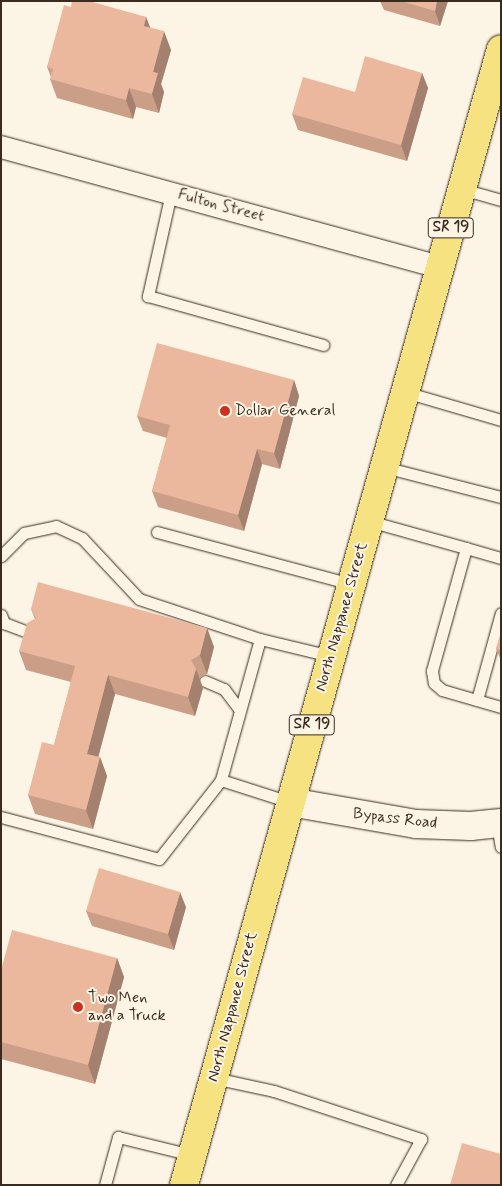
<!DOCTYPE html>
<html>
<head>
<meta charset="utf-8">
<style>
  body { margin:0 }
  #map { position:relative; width:502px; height:1186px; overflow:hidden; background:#fcf5e5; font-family:Mynerve,sans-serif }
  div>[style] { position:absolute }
  .roads { filter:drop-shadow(0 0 1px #3b2a1e) drop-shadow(0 0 1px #3b2a1e) }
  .lane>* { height:11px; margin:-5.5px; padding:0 5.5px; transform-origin:5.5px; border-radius:5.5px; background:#fcf5e5 }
  .street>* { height:22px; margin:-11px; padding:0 11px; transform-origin:11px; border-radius:11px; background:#fcf5e5 }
  .secondary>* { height:28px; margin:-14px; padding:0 14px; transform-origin:14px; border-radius:14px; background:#fcf5e5 }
  .primary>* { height:28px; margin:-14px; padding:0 14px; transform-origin:14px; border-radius:14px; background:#f6e281 }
  .wall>* { inset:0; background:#ca9e87 }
  .shaded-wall>* { inset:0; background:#a4816e }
  .building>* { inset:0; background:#ebb89d }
  .dots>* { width:14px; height:14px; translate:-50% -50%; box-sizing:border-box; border:2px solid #fcf5e5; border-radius:50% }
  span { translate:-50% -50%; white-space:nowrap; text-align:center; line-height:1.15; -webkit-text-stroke:4px #fcf5e5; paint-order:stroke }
  .shield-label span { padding:1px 4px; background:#fcf5e5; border:1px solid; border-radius:4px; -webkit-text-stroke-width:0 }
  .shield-label { font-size:15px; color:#3b2a1e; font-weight:700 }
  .street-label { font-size:16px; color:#3b2a1e }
  .poi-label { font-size:16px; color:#3b2a1e }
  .left { translate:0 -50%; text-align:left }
  .frame { position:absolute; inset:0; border:2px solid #3b2a1e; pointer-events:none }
</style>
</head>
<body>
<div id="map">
  <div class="roads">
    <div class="lane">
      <i style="left:462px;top:189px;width:41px;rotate:15.8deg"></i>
      <i style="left:171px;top:193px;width:106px;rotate:102.6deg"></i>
      <i style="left:148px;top:296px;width:182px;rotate:15.6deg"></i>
      <i style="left:405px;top:392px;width:100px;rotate:16.3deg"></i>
      <i style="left:384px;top:467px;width:121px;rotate:14.4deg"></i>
      <i style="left:369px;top:521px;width:101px;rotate:15.6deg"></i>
      <i style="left:466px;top:548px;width:128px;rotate:105.5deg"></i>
      <i style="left:432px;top:671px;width:12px;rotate:81deg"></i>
      <i style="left:434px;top:683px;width:11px;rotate:41deg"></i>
      <i style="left:442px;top:690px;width:61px;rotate:16.1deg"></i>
      <i style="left:157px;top:532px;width:201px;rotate:15deg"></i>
      <i style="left:466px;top:548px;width:36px;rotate:16deg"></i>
      <i style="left:1px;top:556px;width:33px;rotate:-45deg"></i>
      <i style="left:24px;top:533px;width:33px;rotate:-12deg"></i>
      <i style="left:56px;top:526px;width:29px;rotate:25deg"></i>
      <i style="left:82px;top:538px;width:83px;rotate:46.9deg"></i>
      <i style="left:139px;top:599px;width:127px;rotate:18.3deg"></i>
      <i style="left:260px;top:639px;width:73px;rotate:13.5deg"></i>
      <i style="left:1px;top:615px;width:9px;rotate:69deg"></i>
      <i style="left:4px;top:623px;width:34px;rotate:21deg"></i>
      <i style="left:260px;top:639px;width:146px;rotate:105.5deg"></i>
      <i style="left:221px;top:780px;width:72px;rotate:17.7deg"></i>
      <i style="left:205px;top:681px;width:21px;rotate:23deg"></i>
      <i style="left:224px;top:689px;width:26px;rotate:53deg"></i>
      <i style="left:477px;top:700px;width:90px;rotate:-74.6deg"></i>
      <i style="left:1px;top:817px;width:163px;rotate:14.9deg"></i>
      <i style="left:159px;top:859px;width:100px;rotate:-51.9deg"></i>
      <i style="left:497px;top:823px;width:24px;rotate:81deg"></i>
      <i style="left:214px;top:1078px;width:61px;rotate:12.2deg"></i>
      <i style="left:274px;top:1091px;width:155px;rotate:18.1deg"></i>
      <i style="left:421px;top:1139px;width:52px;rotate:118.5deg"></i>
      <i style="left:105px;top:1185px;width:50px;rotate:-74.8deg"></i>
      <i style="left:118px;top:1137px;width:76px;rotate:13.7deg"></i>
    </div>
    <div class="street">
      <i style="left:1px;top:147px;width:455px;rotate:15.3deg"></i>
    </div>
    <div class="secondary">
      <i style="left:290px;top:802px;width:128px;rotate:9.9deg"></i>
      <i style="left:416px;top:824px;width:55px;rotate:2.1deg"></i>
      <i style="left:471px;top:826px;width:30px;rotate:-6deg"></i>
    </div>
    <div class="primary">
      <i style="left:184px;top:1185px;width:1179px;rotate:-74.41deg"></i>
    </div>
  </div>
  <div class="wall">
    <i style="clip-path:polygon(380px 1px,448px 1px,440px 26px,384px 10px)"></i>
    <i style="clip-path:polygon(71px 7px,146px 17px,150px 27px,171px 50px,161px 84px,164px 92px,159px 113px,136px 107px,133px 119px,57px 98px,50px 79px,51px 77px,47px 67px)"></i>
    <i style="clip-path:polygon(422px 73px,428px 88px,407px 161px,298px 130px,292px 114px,355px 92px)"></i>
    <i style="clip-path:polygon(294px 380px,299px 396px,280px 469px,262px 464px,244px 531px,158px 507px,152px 491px,167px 438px,143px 431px,137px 416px)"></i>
    <i style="clip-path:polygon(31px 609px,207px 628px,214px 647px,207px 674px,199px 678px,203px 688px,195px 716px,115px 694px,98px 757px,100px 757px,107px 776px,93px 829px,35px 814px,28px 795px,54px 745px,71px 682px,26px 670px,19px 651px,35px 619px)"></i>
    <i style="clip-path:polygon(501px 633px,501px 660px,496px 649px)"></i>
    <i style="clip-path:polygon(186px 907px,174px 950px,92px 926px,86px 911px)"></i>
    <i style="clip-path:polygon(117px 958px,124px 977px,95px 1084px,1px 1059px,1px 970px)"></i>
  </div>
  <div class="shaded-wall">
    <i style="clip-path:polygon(437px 1px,448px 1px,440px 26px,435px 11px)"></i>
    <i style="clip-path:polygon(146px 17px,153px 36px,144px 26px)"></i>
    <i style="clip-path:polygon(164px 31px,171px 50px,161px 84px,164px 92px,159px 113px,152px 94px,153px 72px)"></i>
    <i style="clip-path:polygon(422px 73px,428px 88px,407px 161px,401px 145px)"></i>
    <i style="clip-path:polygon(129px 88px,136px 107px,133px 119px,126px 100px)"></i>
    <i style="clip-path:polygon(294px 380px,299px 396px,280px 469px,274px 453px)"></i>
    <i style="clip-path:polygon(257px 449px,262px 464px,244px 531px,238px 515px)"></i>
    <i style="clip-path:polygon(207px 628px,214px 647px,207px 674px,200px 655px)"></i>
    <i style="clip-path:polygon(196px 669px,203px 688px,195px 716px,188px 697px)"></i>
    <i style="clip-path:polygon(108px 675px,115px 694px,94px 773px,87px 754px)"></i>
    <i style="clip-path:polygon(100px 757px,107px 776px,93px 829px,86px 810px)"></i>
    <i style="clip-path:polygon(180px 892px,186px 907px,174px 950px,168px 934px)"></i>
    <i style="clip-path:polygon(117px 958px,124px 977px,95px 1084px,88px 1065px)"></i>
  </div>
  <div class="building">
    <i style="clip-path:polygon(72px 1px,89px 1px,146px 17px,144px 26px,164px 31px,153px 72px,158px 73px,152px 94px,129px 88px,126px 100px,50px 79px,53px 69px,47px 67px,64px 5px,71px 7px)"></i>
    <i style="clip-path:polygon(401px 1px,437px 1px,435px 11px)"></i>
    <i style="clip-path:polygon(365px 56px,422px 73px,401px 145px,292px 114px,303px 77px,355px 92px)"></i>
    <i style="clip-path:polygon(157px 343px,294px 380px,274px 453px,257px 449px,238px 515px,152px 491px,170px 425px,137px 416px)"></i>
    <i style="clip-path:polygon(38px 582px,207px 628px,200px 655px,191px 660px,196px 669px,188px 697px,108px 675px,87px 754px,100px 757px,86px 810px,28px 795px,42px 742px,54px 745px,75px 666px,19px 651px,27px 623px,36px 618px,31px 609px)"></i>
    <i style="clip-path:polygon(501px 633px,501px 650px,496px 649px)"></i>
    <i style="clip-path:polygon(99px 868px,180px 892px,168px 934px,86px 911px)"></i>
    <i style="clip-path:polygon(12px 930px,117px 958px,88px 1065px,1px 1042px,1px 970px)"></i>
    <i style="clip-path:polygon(462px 1143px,501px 1154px,501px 1185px,450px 1185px)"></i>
  </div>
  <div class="dots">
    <i style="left:225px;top:411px;background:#c8321e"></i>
    <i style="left:78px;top:1007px;background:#c8321e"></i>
  </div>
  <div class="shield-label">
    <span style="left:451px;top:228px">SR 19</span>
    <span style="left:312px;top:725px">SR 19</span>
  </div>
  <div class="street-label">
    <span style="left:221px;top:206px;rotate:15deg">Fulton Street</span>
    <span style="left:342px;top:617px;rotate:-74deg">North Nappanee Street</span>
    <span style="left:395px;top:819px;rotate:7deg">Bypass Road</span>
    <span style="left:233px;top:1007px;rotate:-75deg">North Nappanee Street</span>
  </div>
  <div class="poi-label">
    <span class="left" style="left:235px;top:411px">Dollar General</span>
    <span class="left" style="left:88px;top:1007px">Two Men<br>and a Truck</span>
  </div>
  <div class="frame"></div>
</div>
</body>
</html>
